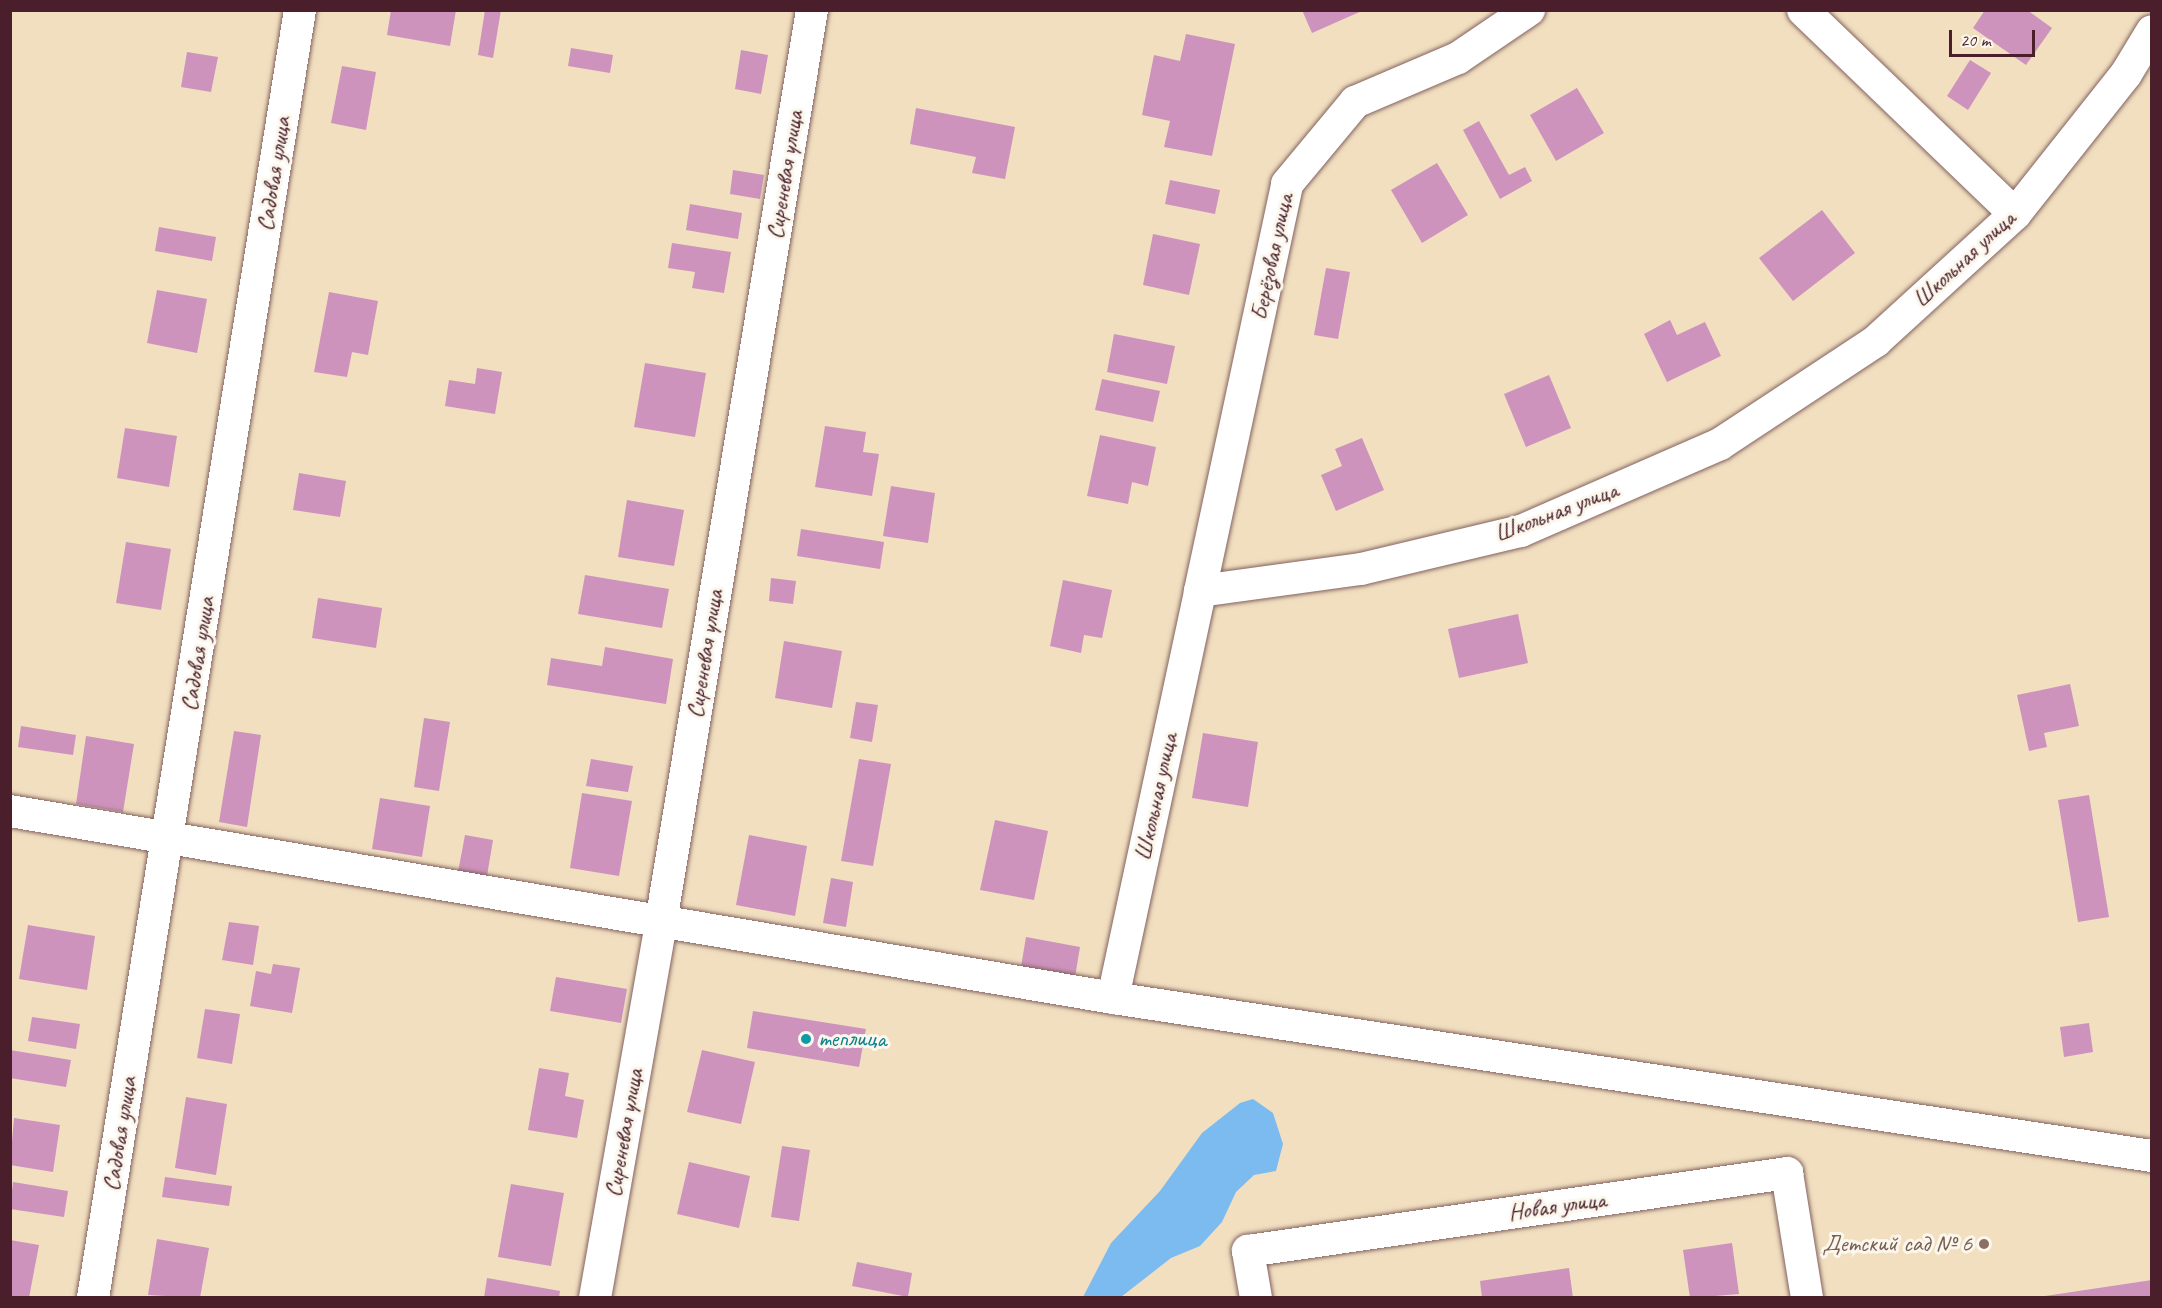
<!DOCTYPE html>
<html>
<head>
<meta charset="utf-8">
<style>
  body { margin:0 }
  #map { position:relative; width:2162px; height:1308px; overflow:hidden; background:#f1dfc0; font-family:Caveat,sans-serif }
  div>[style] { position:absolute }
  .water>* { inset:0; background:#7cbbf0 }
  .building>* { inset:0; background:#cd93bd }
  .roads { filter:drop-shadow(0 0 2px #84625f) drop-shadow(0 0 2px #84625f) }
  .minor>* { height:32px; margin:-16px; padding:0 16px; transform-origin:16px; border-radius:16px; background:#fff }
  .dots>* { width:16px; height:16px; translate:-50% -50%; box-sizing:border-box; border:3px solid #fbf7ec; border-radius:50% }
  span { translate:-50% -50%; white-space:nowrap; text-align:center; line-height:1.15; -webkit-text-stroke:6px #fbf7ec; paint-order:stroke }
  .street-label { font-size:24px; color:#4a1f2b }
  .culture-label { font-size:24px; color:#0d838f }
  .left { translate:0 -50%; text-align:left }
  .education-label { font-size:24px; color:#785e54 }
  .right { translate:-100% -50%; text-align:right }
  .frame { position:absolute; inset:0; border:12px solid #4a1f2b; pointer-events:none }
  .scale { position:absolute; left:1949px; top:30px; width:86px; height:27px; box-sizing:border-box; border:3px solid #4a1f2b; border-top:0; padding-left:8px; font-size:18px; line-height:21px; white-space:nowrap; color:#4a1f2b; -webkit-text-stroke:4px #fbf7ec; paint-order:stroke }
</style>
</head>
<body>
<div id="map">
  <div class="water">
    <i style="clip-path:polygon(1253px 1099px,1273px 1113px,1283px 1144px,1276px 1171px,1254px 1175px,1236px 1192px,1222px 1222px,1200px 1246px,1171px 1258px,1121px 1297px,1083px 1297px,1111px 1243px,1160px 1191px,1202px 1133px,1240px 1103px)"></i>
  </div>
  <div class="building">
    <i style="clip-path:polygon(391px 10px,456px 10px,450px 46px,387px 35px)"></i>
    <i style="clip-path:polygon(485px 10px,501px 10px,493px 58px,478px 55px)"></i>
    <i style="clip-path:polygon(1302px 10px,1364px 10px,1312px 33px)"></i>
    <i style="clip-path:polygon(1985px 10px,2027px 10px,2052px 28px,2026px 65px,1973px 28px)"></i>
    <i style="clip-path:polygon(1186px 34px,1235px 44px,1212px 156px,1164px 147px,1170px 121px,1142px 115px,1154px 55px,1180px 61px)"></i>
    <i style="clip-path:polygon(571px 48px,613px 55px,610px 73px,568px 66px)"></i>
    <i style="clip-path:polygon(741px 50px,768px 55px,761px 94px,735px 89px)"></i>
    <i style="clip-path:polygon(187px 52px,218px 57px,211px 92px,181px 87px)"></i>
    <i style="clip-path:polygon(1970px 60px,1991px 73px,1968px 110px,1947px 96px)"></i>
    <i style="clip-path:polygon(342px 66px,376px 72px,366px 130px,331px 123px)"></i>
    <i style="clip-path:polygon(1577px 88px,1604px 133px,1556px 161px,1530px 115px)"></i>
    <i style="clip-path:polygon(916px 108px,1015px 127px,1005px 179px,972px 173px,976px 157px,910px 144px)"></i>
    <i style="clip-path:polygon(1479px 121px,1509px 175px,1525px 167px,1532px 181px,1500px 199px,1463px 130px)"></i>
    <i style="clip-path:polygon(1437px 163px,1468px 215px,1422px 243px,1391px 190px)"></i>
    <i style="clip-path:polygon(733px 170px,764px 175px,760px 199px,730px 194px)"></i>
    <i style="clip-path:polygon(1170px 180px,1220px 190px,1215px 214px,1165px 204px)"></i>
    <i style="clip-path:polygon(690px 204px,742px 213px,738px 239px,686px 230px)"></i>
    <i style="clip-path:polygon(1822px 210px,1855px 253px,1793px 301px,1759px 258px)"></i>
    <i style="clip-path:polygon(159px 227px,216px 237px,212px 261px,155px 251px)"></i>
    <i style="clip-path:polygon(1153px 234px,1200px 244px,1189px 295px,1143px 285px)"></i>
    <i style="clip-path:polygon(672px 243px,731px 252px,724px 293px,692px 288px,695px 272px,668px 268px)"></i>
    <i style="clip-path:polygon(1326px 268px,1350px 272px,1338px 339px,1314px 335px)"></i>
    <i style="clip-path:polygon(157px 290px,207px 299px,197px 353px,147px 343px)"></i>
    <i style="clip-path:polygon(329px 292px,378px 301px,368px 355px,352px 352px,347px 377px,314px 372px)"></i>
    <i style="clip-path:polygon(1670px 320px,1677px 335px,1705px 322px,1721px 356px,1667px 382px,1644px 334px)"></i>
    <i style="clip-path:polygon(1114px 334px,1175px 346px,1167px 384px,1107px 372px)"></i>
    <i style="clip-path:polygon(645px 363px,706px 373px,695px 437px,634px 427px)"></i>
    <i style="clip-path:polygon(477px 368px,502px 372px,495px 414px,445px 406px,449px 380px,475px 384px)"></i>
    <i style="clip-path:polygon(1549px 375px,1571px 428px,1526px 447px,1504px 394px)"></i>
    <i style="clip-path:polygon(1102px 379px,1160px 391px,1153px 422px,1095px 410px)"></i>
    <i style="clip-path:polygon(825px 426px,866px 432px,863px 452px,879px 454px,872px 496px,815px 487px)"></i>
    <i style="clip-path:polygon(125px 428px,177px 436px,169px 487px,117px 478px)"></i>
    <i style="clip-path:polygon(1100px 435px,1156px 447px,1148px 486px,1132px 482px,1128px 504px,1087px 496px)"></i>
    <i style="clip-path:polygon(1362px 438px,1384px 490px,1336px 511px,1321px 475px,1342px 466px,1335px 449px)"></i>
    <i style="clip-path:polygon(299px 473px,346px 481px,340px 517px,293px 510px)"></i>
    <i style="clip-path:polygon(891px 486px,935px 493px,928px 543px,883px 536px)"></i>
    <i style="clip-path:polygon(627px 500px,684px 510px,674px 566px,618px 557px)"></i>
    <i style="clip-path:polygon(801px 529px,884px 542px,880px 569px,797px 556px)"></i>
    <i style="clip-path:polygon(126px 542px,171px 549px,161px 610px,116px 603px)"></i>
    <i style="clip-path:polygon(585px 575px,669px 589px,662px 628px,578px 614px)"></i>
    <i style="clip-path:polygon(771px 578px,796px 581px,793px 604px,769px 601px)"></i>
    <i style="clip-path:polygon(1063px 580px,1112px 590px,1102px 638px,1084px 635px,1081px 653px,1050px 646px)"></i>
    <i style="clip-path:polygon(318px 598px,382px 608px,376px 648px,312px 638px)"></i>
    <i style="clip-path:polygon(1518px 614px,1528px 663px,1459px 678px,1448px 629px)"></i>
    <i style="clip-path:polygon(784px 641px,842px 651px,832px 708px,775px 698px)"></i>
    <i style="clip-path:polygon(605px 647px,673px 659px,666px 704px,547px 685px,551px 658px,602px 666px)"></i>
    <i style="clip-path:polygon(2070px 684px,2079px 726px,2044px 733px,2047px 747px,2029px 751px,2017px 695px)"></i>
    <i style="clip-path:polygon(856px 702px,878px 705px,872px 742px,850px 738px)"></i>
    <i style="clip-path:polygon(424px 718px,450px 722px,439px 791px,414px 787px)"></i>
    <i style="clip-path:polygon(21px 726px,76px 735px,73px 755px,18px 747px)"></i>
    <i style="clip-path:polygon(234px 731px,261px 735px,247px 827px,219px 822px)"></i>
    <i style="clip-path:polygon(1203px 733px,1258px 742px,1248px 807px,1192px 798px)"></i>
    <i style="clip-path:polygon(86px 736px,134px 744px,123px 812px,76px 804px)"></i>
    <i style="clip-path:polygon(591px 759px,633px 766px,628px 792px,586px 786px)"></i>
    <i style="clip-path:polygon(859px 759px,891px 764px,873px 866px,841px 861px)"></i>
    <i style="clip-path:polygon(582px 793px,632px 801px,619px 876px,570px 868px)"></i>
    <i style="clip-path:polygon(2089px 795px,2109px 917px,2078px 922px,2058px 800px)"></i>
    <i style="clip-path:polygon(380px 798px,430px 806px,422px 857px,372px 849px)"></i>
    <i style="clip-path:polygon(995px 820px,1048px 831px,1034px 900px,980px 890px)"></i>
    <i style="clip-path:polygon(465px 835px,493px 840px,487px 876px,458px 872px)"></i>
    <i style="clip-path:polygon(749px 835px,807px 846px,795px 916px,736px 905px)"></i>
    <i style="clip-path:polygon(831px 878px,853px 882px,846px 927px,823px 923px)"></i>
    <i style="clip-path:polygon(229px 922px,259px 926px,253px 965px,222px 960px)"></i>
    <i style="clip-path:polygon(28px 925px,95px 936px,87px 990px,19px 979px)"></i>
    <i style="clip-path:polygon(1026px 937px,1080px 947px,1075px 977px,1021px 967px)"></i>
    <i style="clip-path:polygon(273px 964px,300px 968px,292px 1013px,250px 1006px,256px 971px,271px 974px)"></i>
    <i style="clip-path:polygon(556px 977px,627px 989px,621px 1023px,550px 1011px)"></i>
    <i style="clip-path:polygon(205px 1009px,240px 1014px,232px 1064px,197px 1058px)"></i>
    <i style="clip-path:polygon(753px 1011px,866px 1029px,859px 1067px,747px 1048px)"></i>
    <i style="clip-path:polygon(32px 1017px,80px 1024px,76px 1049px,28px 1041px)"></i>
    <i style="clip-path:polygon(2089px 1023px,2093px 1052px,2064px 1057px,2060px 1027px)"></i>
    <i style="clip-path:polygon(10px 1050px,71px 1060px,66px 1087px,10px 1078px)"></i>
    <i style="clip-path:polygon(702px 1050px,755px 1062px,741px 1124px,687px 1112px)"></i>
    <i style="clip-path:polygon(539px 1068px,569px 1073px,565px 1096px,584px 1100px,577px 1138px,528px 1130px)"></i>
    <i style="clip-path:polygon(186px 1097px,227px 1104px,216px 1175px,175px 1168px)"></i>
    <i style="clip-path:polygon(14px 1118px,60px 1125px,53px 1172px,10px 1165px)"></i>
    <i style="clip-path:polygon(782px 1146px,810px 1150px,799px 1221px,771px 1217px)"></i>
    <i style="clip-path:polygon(689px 1162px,750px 1176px,739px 1228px,677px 1214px)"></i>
    <i style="clip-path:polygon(165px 1177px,232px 1186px,229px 1206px,162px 1197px)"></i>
    <i style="clip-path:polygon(13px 1182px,68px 1191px,64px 1217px,10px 1209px)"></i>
    <i style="clip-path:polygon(511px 1184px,564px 1193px,551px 1266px,498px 1257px)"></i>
    <i style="clip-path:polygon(157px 1239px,209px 1248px,200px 1298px,148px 1295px)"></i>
    <i style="clip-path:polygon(10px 1240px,39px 1245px,29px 1298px,10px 1298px)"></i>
    <i style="clip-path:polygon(1732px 1243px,1739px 1294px,1690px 1298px,1683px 1250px)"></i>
    <i style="clip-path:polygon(857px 1262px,912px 1273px,908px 1297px,852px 1286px)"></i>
    <i style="clip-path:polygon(1569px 1268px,1573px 1298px,1482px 1298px,1480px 1281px)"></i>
    <i style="clip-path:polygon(487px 1278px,560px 1291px,559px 1298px,484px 1298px)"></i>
    <i style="clip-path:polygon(2152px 1280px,2152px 1298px,2045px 1298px,2045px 1296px)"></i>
  </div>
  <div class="roads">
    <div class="minor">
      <i style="left:1803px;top:10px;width:294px;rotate:43.9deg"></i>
      <i style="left:1200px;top:591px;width:416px;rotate:-77.9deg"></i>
      <i style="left:1287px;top:184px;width:107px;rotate:-50.3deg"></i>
      <i style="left:1355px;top:102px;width:112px;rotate:-23.1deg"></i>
      <i style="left:1458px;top:58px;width:86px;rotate:-34.1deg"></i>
      <i style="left:10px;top:811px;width:1119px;rotate:9.62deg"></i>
      <i style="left:1113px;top:998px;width:1051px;rotate:8.65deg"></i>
      <i style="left:1113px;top:998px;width:416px;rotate:-77.9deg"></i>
      <i style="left:1200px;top:591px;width:162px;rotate:-7.8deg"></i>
      <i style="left:1361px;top:569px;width:164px;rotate:-13.4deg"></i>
      <i style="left:1521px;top:531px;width:217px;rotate:-23.6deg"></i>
      <i style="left:1720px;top:444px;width:187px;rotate:-33.4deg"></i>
      <i style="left:1876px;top:341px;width:188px;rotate:-42.4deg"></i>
      <i style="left:2015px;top:214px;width:179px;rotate:-51.6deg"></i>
      <i style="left:2126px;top:74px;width:50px;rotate:-58.8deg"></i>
      <i style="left:93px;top:1298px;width:1305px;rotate:-80.87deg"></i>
      <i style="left:595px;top:1298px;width:382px;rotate:-80deg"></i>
      <i style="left:661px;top:922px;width:924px;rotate:-80.6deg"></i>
      <i style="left:1256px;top:1298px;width:48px;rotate:-99.7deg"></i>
      <i style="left:1248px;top:1251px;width:545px;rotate:-8.23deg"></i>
      <i style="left:1787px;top:1173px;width:127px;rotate:80.9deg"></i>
    </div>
  </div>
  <div class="dots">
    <i style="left:806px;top:1039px;background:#0f9aa8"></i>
    <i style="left:1984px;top:1244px;background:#8d6e63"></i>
  </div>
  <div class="street-label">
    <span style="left:274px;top:174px;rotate:-81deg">Садовая улица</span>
    <span style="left:785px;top:175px;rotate:-81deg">Сиреневая улица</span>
    <span style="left:1272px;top:257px;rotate:-78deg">Берёзовая улица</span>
    <span style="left:1964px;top:259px;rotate:-43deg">Школьная улица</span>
    <span style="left:1556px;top:512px;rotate:-21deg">Школьная улица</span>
    <span style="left:198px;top:654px;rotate:-81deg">Садовая улица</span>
    <span style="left:705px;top:654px;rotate:-81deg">Сиреневая улица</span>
    <span style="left:1156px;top:797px;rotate:-78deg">Школьная улица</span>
    <span style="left:624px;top:1133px;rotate:-80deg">Сиреневая улица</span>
    <span style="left:120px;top:1134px;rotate:-81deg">Садовая улица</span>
    <span style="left:1557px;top:1206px;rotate:-8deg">Новая улица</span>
  </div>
  <div class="culture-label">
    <span class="left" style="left:818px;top:1039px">теплица</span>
  </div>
  <div class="education-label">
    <span class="right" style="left:1972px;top:1244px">Детский сад № 6</span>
  </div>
  <div class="frame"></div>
  <div class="scale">20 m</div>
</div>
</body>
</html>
